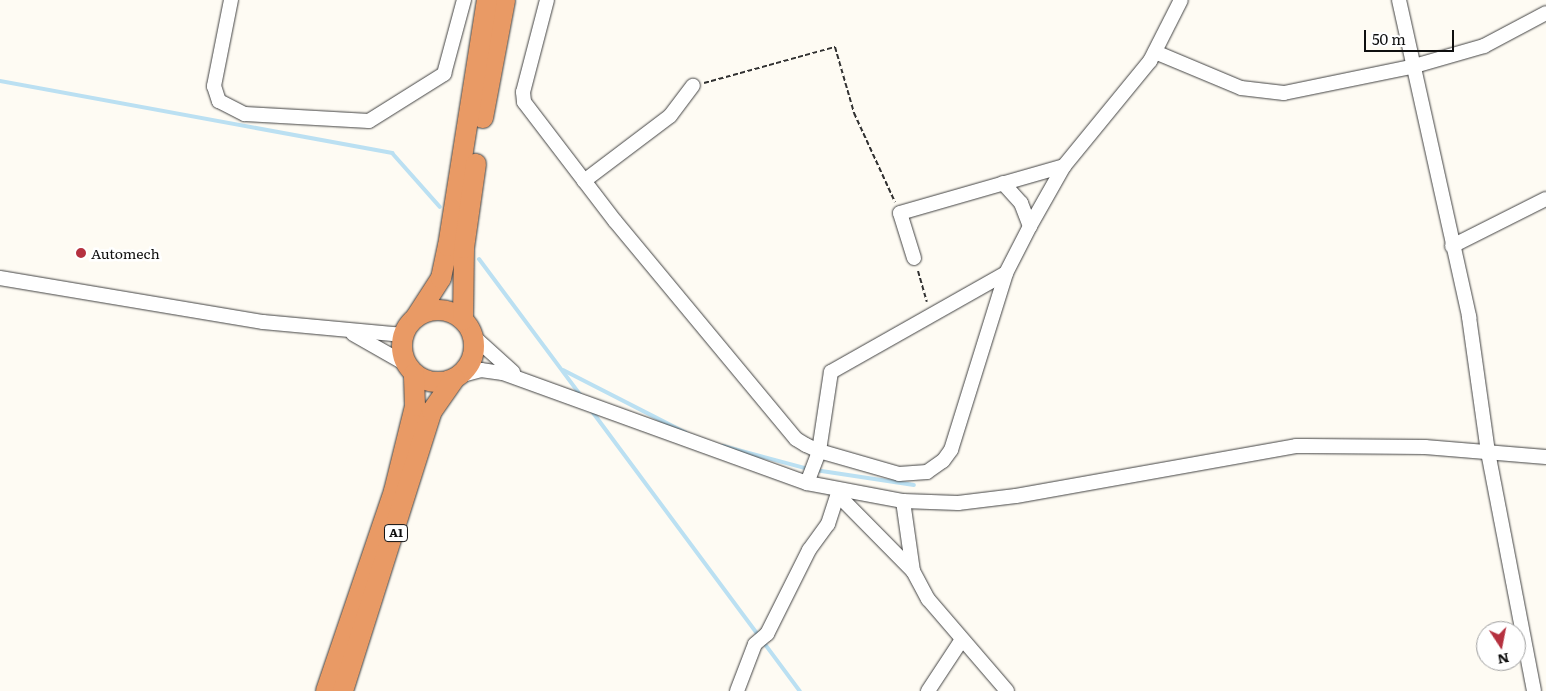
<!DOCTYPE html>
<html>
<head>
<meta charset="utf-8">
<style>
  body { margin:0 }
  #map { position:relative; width:1546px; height:691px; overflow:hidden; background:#fefbf3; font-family:Literata,serif }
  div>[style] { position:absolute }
  .stream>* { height:4px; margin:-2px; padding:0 2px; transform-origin:2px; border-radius:2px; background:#bbe0f2 }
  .path>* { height:2px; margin-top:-1px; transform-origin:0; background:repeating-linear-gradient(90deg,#313131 0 5px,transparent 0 7.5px) }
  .roads { filter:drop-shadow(0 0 1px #424242) drop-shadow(0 0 1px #424242) }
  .minor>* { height:14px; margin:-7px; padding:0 7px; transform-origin:7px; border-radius:7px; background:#fff }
  .highway>* { height:20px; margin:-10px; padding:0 10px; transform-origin:10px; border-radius:10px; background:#e99a65 }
  .highway>.ring { margin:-10px; padding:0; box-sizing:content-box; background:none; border:20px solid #e99a65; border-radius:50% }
  .dots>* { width:14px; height:14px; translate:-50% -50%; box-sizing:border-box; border:2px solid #fff; border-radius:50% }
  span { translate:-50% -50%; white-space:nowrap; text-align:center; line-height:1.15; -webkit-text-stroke:5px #fff; paint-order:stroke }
  .shield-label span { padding:1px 4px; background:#fff; border:1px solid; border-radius:4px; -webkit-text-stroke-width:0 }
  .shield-label { font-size:12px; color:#0f0f0f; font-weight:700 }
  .poi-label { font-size:14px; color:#0f0f0f }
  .left { translate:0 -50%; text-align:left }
  .north { position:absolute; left:1476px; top:621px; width:50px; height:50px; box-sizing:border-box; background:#fff; border:1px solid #9f9f9f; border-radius:50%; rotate:169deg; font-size:14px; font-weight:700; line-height:20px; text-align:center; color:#0f0f0f }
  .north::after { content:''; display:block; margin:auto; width:18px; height:22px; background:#b5313f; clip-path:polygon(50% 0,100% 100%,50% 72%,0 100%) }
  .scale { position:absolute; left:1364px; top:30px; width:90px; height:22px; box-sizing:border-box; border:2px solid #0f0f0f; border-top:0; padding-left:6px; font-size:15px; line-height:18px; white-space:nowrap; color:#0f0f0f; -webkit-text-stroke:4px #fff; paint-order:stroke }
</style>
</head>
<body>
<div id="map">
  <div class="stream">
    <i style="left:0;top:81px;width:399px;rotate:10.4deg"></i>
    <i style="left:392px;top:153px;width:72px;rotate:48.4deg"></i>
    <i style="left:479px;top:259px;width:171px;rotate:53.3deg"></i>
    <i style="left:563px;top:370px;width:138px;rotate:27.1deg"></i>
    <i style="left:591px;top:410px;width:350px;rotate:53.4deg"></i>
    <i style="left:723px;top:446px;width:88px;rotate:15.1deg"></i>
    <i style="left:815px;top:470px;width:100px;rotate:8.6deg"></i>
  </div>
  <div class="path">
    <i style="left:704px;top:83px;width:136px;rotate:-15.4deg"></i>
    <i style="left:835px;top:47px;width:69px;rotate:73.9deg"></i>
    <i style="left:854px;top:113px;width:98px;rotate:65.3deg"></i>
    <i style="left:918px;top:271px;width:32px;rotate:74deg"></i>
  </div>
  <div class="roads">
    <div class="minor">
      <i style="left:231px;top:0;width:88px;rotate:101.2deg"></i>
      <i style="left:214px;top:86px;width:16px;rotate:72deg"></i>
      <i style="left:219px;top:101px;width:29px;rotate:27deg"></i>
      <i style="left:245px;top:114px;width:124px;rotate:3.2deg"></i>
      <i style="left:369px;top:121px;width:89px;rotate:-32.1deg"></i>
      <i style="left:444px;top:74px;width:77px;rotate:-74.9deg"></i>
      <i style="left:547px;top:0;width:95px;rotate:104.6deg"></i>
      <i style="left:523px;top:92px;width:10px;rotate:84deg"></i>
      <i style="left:524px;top:102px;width:150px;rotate:52.6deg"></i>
      <i style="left:615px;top:221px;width:283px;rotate:50.3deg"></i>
      <i style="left:796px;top:439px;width:12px;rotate:31deg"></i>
      <i style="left:806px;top:445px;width:14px;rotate:25deg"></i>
      <i style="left:819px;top:451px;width:80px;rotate:-81.4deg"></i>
      <i style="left:831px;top:372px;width:201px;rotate:-29.5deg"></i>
      <i style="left:1399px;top:0;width:325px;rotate:77.5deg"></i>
      <i style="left:1469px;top:317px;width:136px;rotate:82deg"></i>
      <i style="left:1488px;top:452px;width:243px;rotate:79.1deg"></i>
      <i style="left:1155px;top:52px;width:93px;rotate:22.7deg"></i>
      <i style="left:1241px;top:88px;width:43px;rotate:6.6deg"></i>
      <i style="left:1284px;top:93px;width:130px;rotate:-11.6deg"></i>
      <i style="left:1411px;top:67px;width:76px;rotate:-16deg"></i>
      <i style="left:1484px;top:46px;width:70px;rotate:-28deg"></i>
      <i style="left:584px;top:181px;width:108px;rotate:-37.1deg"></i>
      <i style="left:670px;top:116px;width:38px;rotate:-53deg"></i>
      <i style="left:1003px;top:183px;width:27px;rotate:48deg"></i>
      <i style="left:1021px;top:203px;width:25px;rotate:69deg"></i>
      <i style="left:1452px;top:246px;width:105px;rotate:-26.6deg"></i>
      <i style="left:914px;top:258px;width:47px;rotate:-107.3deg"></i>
      <i style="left:900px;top:213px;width:171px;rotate:-16deg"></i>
      <i style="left:0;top:278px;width:267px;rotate:9.5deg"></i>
      <i style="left:263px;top:322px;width:141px;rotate:5.3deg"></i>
      <i style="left:353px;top:334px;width:61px;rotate:29.5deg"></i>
      <i style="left:473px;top:336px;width:54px;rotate:42deg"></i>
      <i style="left:459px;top:376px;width:23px;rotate:-15deg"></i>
      <i style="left:481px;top:370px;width:22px;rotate:8deg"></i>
      <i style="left:503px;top:373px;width:323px;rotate:19.9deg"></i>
      <i style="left:807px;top:483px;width:98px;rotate:10.6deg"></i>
      <i style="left:903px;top:501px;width:55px;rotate:2.1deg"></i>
      <i style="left:958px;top:503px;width:58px;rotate:-6.9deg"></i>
      <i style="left:1016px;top:496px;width:284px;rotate:-10.1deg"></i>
      <i style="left:1296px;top:446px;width:129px;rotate:0.4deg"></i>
      <i style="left:1425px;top:447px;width:121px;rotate:4.7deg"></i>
      <i style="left:807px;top:483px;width:34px;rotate:-69deg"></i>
      <i style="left:819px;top:451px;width:83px;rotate:16deg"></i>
      <i style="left:899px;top:474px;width:28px;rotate:-4deg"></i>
      <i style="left:927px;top:472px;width:19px;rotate:-35deg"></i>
      <i style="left:943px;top:461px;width:14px;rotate:-54deg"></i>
      <i style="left:951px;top:450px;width:185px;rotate:-72.7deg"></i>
      <i style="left:1006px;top:273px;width:53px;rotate:-62.9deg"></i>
      <i style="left:1030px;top:226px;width:69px;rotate:-60.5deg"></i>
      <i style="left:1064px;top:166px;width:136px;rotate:-50.7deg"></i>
      <i style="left:1150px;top:61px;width:68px;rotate:-63.1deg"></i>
      <i style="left:839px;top:496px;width:105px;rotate:45.4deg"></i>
      <i style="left:903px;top:501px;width:71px;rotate:81.9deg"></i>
      <i style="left:913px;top:571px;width:32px;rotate:62deg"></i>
      <i style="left:928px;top:599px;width:121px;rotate:49.3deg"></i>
      <i style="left:737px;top:691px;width:50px;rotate:-69deg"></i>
      <i style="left:755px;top:644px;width:16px;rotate:-40deg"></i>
      <i style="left:767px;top:634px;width:94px;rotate:-63.4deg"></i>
      <i style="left:809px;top:550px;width:32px;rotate:-54deg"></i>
      <i style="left:828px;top:524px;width:35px;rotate:-72deg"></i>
      <i style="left:928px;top:691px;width:60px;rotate:-56.6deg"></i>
    </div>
    <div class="highway">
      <i style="left:483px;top:118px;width:120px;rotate:-79.4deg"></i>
      <i class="ring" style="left:402px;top:310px;width:52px;height:52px"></i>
      <i style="left:416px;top:317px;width:46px;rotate:-57.3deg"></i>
      <i style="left:441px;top:278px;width:33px;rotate:-78deg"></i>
      <i style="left:448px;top:246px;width:249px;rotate:-81deg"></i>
      <i style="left:463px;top:320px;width:72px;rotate:-89.2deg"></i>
      <i style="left:464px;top:248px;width:85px;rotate:-81.9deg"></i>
      <i style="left:326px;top:691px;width:211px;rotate:-71.2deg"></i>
      <i style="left:394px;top:491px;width:88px;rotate:-76.1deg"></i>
      <i style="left:415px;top:406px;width:32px;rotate:-92deg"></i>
      <i style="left:343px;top:691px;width:294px;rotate:-72.4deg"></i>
      <i style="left:432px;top:411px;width:39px;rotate:-55deg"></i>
    </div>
  </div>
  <div class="dots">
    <i style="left:81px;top:253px;background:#b5313f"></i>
  </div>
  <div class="shield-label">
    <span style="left:396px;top:533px">A1</span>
  </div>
  <div class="poi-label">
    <span class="left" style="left:91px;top:253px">Automech</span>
  </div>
  <div class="north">N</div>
  <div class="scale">50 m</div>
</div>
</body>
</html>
